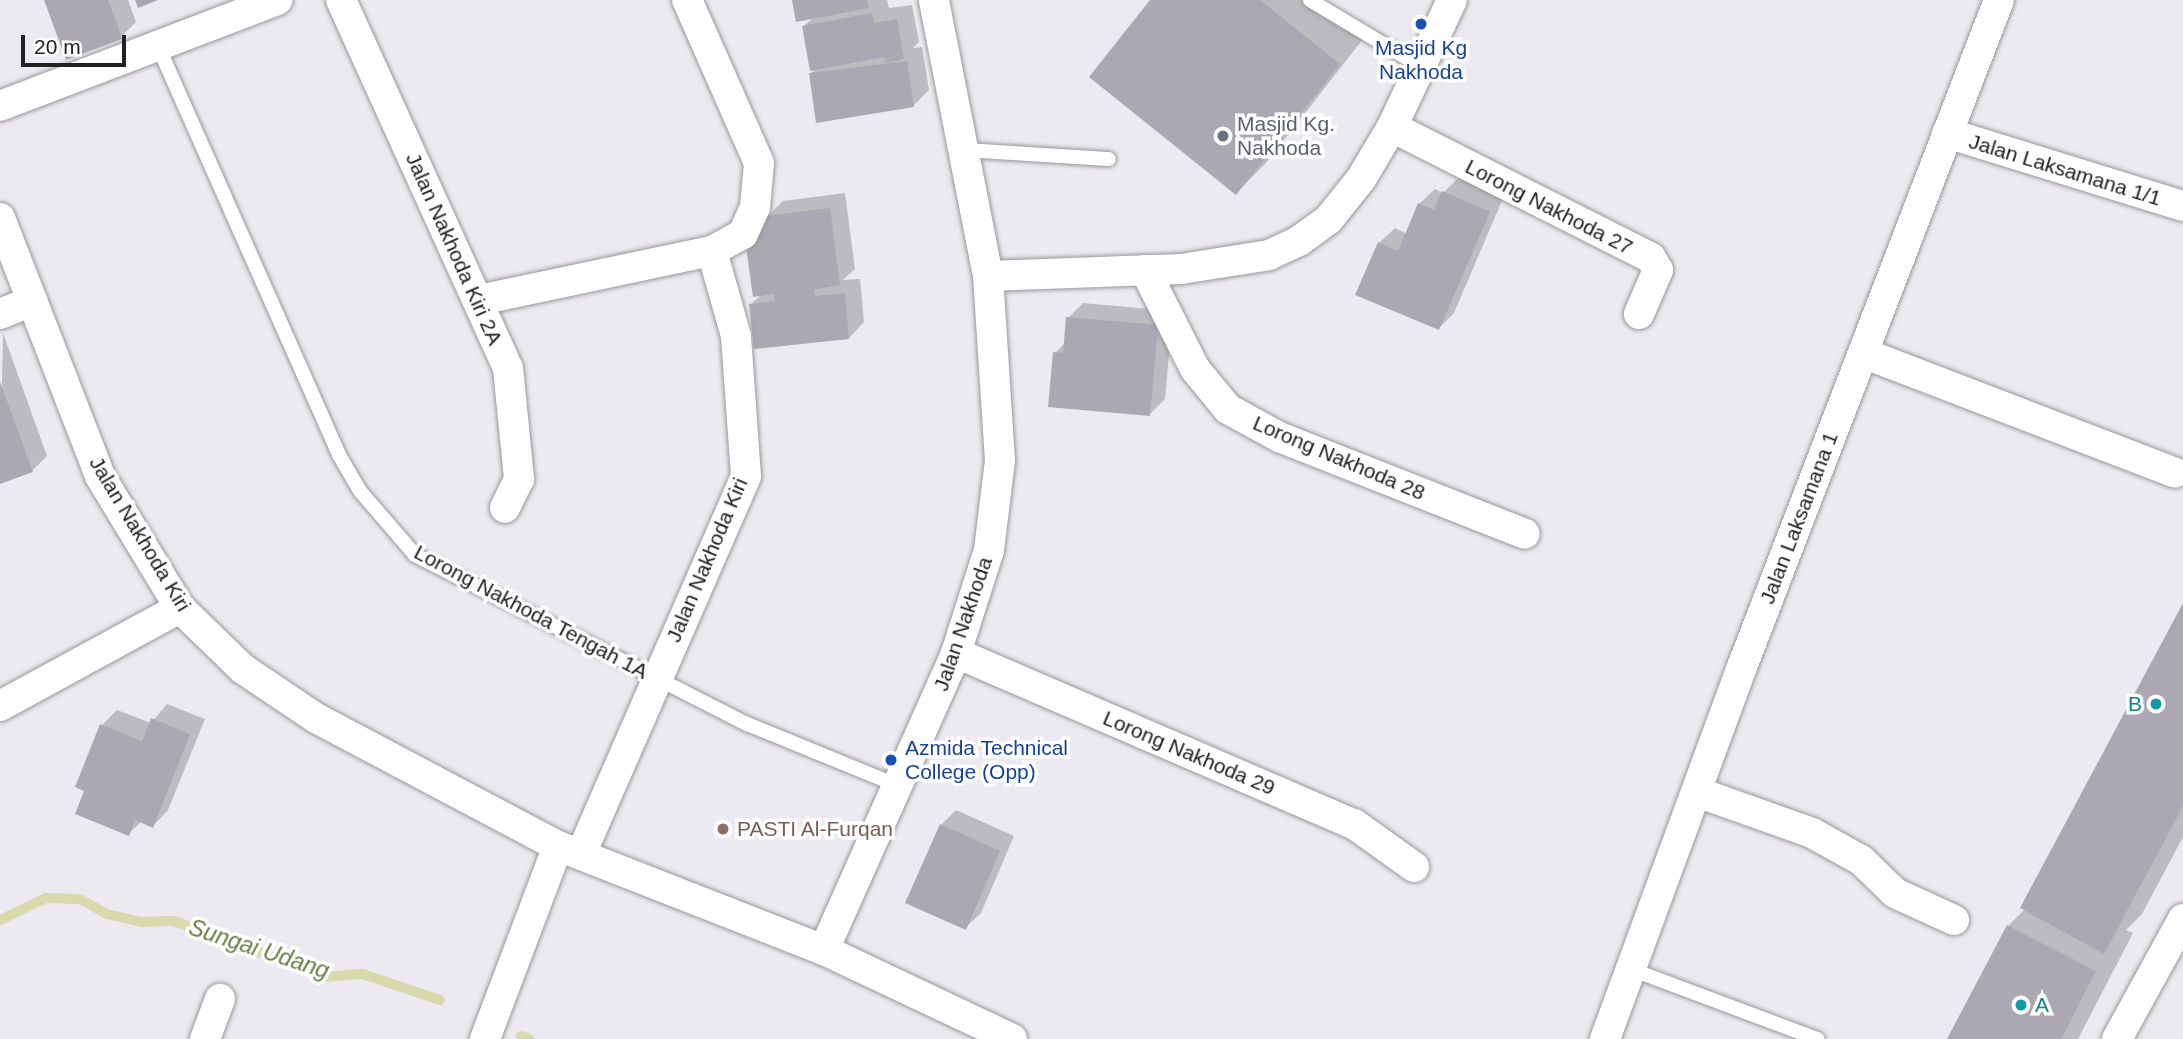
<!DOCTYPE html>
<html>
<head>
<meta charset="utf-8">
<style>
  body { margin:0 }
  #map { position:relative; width:2183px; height:1039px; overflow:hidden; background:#ede9f1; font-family:Arial,sans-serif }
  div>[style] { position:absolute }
  .shadow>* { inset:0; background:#0003 }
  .stream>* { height:10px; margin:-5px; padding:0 5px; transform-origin:5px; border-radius:5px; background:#d7daad }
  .building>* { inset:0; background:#aba8b3 }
  .roads { filter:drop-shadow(0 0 2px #989898) drop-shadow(0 0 2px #989898) }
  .lane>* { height:14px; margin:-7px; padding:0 7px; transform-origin:7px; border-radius:7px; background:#fff }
  .street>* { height:30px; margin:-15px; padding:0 15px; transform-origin:15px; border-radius:15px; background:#fff }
  .dots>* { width:19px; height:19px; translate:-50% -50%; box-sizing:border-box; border:4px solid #fff; border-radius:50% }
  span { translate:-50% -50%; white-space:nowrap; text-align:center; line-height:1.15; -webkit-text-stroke:7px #fff; paint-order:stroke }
  .transit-label { font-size:21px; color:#164399 }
  .left { translate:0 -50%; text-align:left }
  .worship-label { font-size:21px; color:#5b616d }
  .street-label { font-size:21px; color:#212121 }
  .culture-label { font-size:21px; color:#0d838f }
  .right { translate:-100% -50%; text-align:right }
  .education-label { font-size:21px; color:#785e54 }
  .water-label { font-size:23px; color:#677c40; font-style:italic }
  .scale { position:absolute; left:21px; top:35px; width:105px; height:32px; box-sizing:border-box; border:4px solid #212121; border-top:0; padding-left:9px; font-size:21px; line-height:24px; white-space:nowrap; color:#212121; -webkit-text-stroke:5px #fff; paint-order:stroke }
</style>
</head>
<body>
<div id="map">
  <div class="shadow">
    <i style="clip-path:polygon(46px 0,128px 0,136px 22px,121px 37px)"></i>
    <i style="clip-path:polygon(793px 0,887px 0,889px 8px,912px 5px,919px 42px,913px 48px,922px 47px,929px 90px,914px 105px,810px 74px,817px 68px,804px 26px,814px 17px)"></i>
    <i style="clip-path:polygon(1152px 0,1324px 0,1367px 34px,1265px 164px,1236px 193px)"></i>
    <i style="clip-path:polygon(1459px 177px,1504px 196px,1454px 313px,1439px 328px,1379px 243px,1395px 228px,1407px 234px,1419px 204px,1435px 189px,1443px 193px)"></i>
    <i style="clip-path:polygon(845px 193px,855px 269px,843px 280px,860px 279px,864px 322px,849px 338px,751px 304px,762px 294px,767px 217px,783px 201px)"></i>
    <i style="clip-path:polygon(1083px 303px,1173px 311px,1165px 399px,1150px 414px,1055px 353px,1066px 342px,1068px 318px)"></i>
    <i style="clip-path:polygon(3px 333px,47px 456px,32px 471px,0 482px)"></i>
    <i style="clip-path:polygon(2183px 606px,2183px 837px,2142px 914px,2126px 930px,2133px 933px,2078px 1039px,1949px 1039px,2008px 926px,2025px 909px)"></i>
    <i style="clip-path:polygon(167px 704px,205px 719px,168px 810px,153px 826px,142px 821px,128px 834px,87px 790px,102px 725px,117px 710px,151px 723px)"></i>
    <i style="clip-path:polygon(956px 810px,1014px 836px,981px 913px,965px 928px,941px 825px)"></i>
  </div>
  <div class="stream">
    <i style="left:0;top:920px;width:51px;rotate:-25.6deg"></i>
    <i style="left:46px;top:898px;width:34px;rotate:2deg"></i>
    <i style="left:80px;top:899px;width:31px;rotate:29deg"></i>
    <i style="left:107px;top:914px;width:35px;rotate:13deg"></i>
    <i style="left:141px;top:922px;width:33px;rotate:-2deg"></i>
    <i style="left:174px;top:921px;width:162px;rotate:20.2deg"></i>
    <i style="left:326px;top:977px;width:37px;rotate:-5deg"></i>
    <i style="left:363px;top:974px;width:81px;rotate:18.7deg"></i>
    <i style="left:521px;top:1036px;width:9px;rotate:21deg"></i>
  </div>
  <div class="building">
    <i style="clip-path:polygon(44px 0,108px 0,122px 39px,66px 60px)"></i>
    <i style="clip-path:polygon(135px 0,158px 0,138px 8px)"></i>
    <i style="clip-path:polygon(792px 0,867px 0,869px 8px,796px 22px)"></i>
    <i style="clip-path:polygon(1150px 0,1260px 0,1340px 64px,1236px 195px,1089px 77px)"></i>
    <i style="clip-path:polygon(872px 13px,874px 23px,897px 19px,904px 59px,886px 63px,884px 57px,810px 71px,802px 26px)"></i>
    <i style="clip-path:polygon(907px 61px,914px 107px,816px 123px,809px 73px)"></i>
    <i style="clip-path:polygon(1442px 191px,1490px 212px,1439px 330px,1355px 295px,1378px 242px,1398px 251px,1418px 203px,1434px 210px)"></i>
    <i style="clip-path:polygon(830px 208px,840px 285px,806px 291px,814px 290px,815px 296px,845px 293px,849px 339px,754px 349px,749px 304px,775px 301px,774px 294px,753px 297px,746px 247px,766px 216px)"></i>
    <i style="clip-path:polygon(1066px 317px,1158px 325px,1150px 416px,1048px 407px,1053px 352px,1063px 353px)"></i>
    <i style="clip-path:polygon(0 382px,33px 472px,0 484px)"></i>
    <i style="clip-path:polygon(2183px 603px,2183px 806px,2104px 954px,2020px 908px)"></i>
    <i style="clip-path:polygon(151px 718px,190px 734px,153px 828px,135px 820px,129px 836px,75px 814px,84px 791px,75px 787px,100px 724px,142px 741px)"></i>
    <i style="clip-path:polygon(940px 824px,1000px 851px,966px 930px,905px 903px)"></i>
    <i style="clip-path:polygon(2007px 925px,2096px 971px,2061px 1039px,1947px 1039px)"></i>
  </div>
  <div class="roads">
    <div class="lane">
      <i style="left:1310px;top:0;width:128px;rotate:31deg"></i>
      <i style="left:158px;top:46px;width:447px;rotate:66.1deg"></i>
      <i style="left:339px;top:455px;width:42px;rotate:59.7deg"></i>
      <i style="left:360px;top:491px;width:84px;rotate:49.3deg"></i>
      <i style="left:415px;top:555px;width:373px;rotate:27deg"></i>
      <i style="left:747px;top:724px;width:164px;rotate:22.2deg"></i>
      <i style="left:964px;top:150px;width:145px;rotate:3.6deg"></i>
      <i style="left:1633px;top:970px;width:197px;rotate:20.5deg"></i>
    </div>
    <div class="street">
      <i style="left:341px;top:0;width:404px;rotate:65.6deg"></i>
      <i style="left:508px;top:368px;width:112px;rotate:84.3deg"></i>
      <i style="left:519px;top:479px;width:32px;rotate:116deg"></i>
      <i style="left:0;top:106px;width:297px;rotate:-20.9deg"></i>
      <i style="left:1392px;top:127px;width:290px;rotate:26.8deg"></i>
      <i style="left:1651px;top:258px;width:14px;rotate:60deg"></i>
      <i style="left:1658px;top:270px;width:48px;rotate:113.4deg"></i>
      <i style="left:1947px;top:133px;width:247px;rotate:17.2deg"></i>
      <i style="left:0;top:218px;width:277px;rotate:68.8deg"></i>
      <i style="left:100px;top:476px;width:154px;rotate:58.8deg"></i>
      <i style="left:180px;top:608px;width:88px;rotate:44.1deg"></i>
      <i style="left:243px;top:669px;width:88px;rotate:33.9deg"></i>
      <i style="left:316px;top:718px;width:274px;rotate:27.9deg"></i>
      <i style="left:558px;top:846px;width:286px;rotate:21.4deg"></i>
      <i style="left:824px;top:950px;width:208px;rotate:25.3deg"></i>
      <i style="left:1145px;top:270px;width:111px;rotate:63.2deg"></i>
      <i style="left:1195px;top:369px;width:52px;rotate:50.5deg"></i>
      <i style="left:1228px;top:409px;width:58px;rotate:28.8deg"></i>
      <i style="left:1279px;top:437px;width:264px;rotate:21.5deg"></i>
      <i style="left:988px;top:276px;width:193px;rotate:-2.1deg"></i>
      <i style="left:1181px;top:269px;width:89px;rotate:-9deg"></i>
      <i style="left:1269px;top:255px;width:33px;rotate:-25deg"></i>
      <i style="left:1299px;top:241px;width:37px;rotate:-36deg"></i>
      <i style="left:1329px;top:219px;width:51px;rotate:-51.3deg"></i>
      <i style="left:1361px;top:179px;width:61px;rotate:-59.2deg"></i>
      <i style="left:1392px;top:127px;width:140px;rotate:-64.7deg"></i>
      <i style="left:479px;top:300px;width:238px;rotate:-11.9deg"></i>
      <i style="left:712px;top:251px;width:35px;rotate:-29deg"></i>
      <i style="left:743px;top:234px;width:30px;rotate:-66deg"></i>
      <i style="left:755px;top:207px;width:44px;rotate:-84.8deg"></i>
      <i style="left:759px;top:163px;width:178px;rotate:-113.8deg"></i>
      <i style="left:0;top:314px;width:35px;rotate:-22deg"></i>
      <i style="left:1863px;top:353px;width:334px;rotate:21deg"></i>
      <i style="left:956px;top:653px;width:433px;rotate:23.3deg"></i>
      <i style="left:1354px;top:824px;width:74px;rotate:35.6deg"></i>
      <i style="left:0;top:706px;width:205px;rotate:-28.6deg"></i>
      <i style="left:1697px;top:792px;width:122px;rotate:19.6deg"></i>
      <i style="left:1812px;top:833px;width:56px;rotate:28.9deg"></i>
      <i style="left:1861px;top:860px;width:47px;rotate:44.1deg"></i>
      <i style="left:1895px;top:893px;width:65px;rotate:24.6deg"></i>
      <i style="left:581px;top:854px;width:412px;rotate:-66.4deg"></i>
      <i style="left:746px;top:476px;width:140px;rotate:-94.1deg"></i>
      <i style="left:736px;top:336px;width:88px;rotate:-105.8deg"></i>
      <i style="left:824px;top:950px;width:325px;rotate:-66deg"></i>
      <i style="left:956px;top:653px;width:108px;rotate:-72.2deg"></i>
      <i style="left:989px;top:550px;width:90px;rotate:-83deg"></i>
      <i style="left:1000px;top:461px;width:185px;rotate:-93.7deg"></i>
      <i style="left:988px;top:276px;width:281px;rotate:-101.1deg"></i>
      <i style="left:205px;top:1039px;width:43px;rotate:-69.4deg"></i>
      <i style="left:485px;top:1039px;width:206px;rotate:-69.3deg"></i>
      <i style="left:1605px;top:1039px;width:396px;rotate:-69.8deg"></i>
      <i style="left:1742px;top:667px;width:715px;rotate:-68.93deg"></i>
      <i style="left:2117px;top:1039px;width:137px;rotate:-61.2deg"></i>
    </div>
  </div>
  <div class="dots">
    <i style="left:1421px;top:24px;background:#1a4fb4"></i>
    <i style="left:1223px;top:136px;background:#6b7280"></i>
    <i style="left:2156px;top:704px;background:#0f9aa8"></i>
    <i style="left:891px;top:760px;background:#1a4fb4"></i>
    <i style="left:723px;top:829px;background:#8d6e63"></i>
    <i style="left:2021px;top:1005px;background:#0f9aa8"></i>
  </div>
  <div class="transit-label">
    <span style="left:1421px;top:60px">Masjid Kg<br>Nakhoda</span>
    <span class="left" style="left:905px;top:760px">Azmida Technical<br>College (Opp)</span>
  </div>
  <div class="worship-label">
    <span class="left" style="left:1237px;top:136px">Masjid Kg.<br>Nakhoda</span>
  </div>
  <div class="street-label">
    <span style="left:2065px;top:170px;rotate:17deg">Jalan Laksamana 1/1</span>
    <span style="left:1549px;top:207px;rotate:27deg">Lorong Nakhoda 27</span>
    <span style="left:454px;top:249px;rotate:66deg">Jalan Nakhoda Kiri 2A</span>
    <span style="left:1339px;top:458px;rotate:23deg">Lorong Nakhoda 28</span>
    <span style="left:1799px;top:518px;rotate:-69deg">Jalan Laksamana 1</span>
    <span style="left:140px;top:534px;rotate:59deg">Jalan Nakhoda Kiri</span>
    <span style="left:707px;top:560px;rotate:-67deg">Jalan Nakhoda Kiri</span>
    <span style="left:531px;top:612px;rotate:28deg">Lorong Nakhoda Tengah 1A</span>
    <span style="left:963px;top:624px;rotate:-71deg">Jalan Nakhoda</span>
    <span style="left:1189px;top:753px;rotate:23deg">Lorong Nakhoda 29</span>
  </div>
  <div class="culture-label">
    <span class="right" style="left:2142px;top:704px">B</span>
    <span class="left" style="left:2035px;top:1005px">A</span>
  </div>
  <div class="education-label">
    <span class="left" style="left:737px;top:829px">PASTI Al-Furqan</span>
  </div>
  <div class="water-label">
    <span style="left:259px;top:949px;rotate:18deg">Sungai Udang</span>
  </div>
  <div class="scale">20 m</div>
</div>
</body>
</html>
